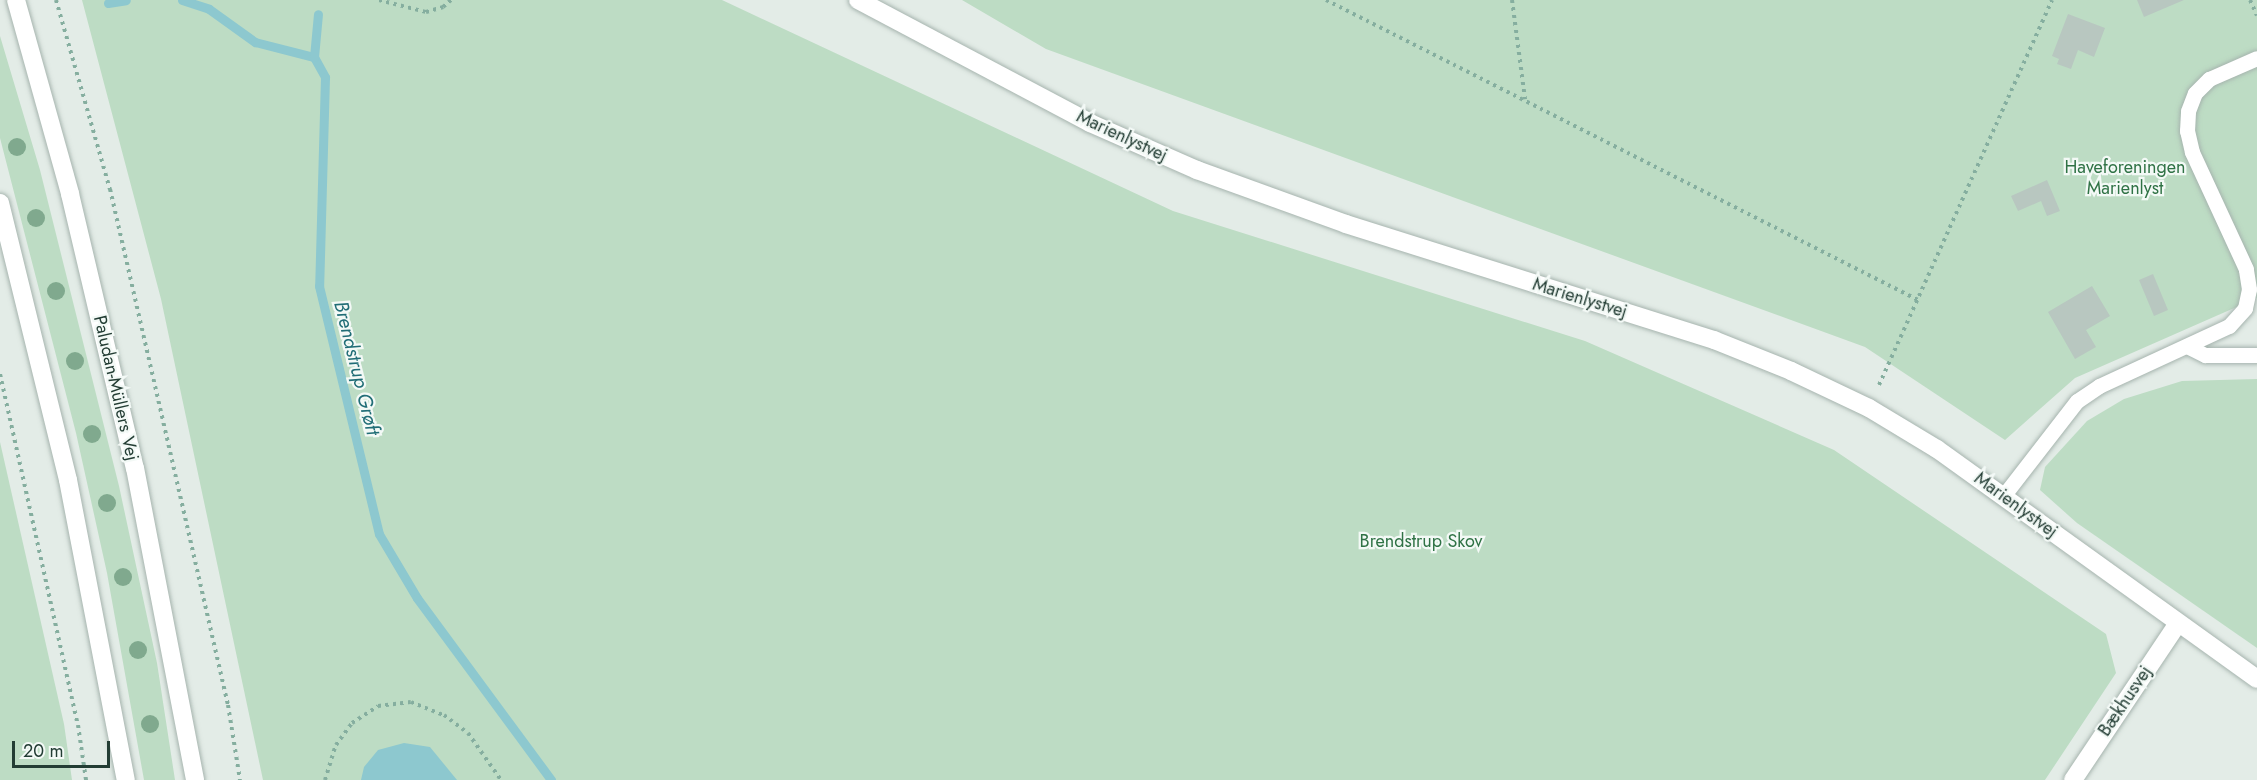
<!DOCTYPE html>
<html>
<head>
<meta charset="utf-8">
<style>
  body { margin:0 }
  #map { position:relative; width:2257px; height:780px; overflow:hidden; background:#e3ece7; font-family:Jost,sans-serif }
  div>[style] { position:absolute }
  .green>* { inset:0; background:#bddcc4 }
  .water>* { inset:0; background:#8dc8cf }
  .stream>* { height:9px; margin:-4.5px; padding:0 4.5px; transform-origin:4.5px; border-radius:4.5px; background:#8dc8cf }
  .building>* { inset:0; background:#b8c7c0 }
  .path>* { height:4px; margin-top:-2px; transform-origin:0; background:repeating-linear-gradient(90deg,#85ae9f 0 3px,transparent 0 7.5px) }
  .roads { filter:drop-shadow(0 0 2px #a6b4ae) drop-shadow(0 0 2px #a6b4ae) }
  .lane>* { height:15px; margin:-7.5px; padding:0 7.5px; transform-origin:7.5px; border-radius:7.5px; background:#fff }
  .street>* { height:18px; margin:-9px; padding:0 9px; transform-origin:9px; border-radius:9px; background:#fff }
  .secondary>* { height:18px; margin:-9px; padding:0 9px; transform-origin:9px; border-radius:9px; background:#fff }
  .trees>* { width:18px; height:18px; margin:-9px; border-radius:50%; background:#80a98e }
  span { translate:-50% -50%; white-space:nowrap; text-align:center; line-height:1.15; -webkit-text-stroke:4.5px #f3f9f6; paint-order:stroke }
  .street-label { font-size:18px; color:#233d34 }
  .park-label { font-size:18px; color:#2f7245 }
  .water-label { font-size:20px; color:#206d76; font-style:italic }
  .scale { position:absolute; left:12px; top:741px; width:98px; height:27px; box-sizing:border-box; border:3px solid #233d34; border-top:0; padding-left:8px; font-size:18px; line-height:21px; white-space:nowrap; color:#233d34; -webkit-text-stroke:4px #f3f9f6; paint-order:stroke }
</style>
</head>
<body>
<div id="map">
  <div class="green">
    <i style="clip-path:polygon(82px 0,722px 0,1173px 211px,1585px 341px,1834px 450px,2106px 634px,2116px 673px,2045px 780px,263px 780px,161px 299px)"></i>
    <i style="clip-path:polygon(962px 0,2257px 0,2257px 298px,2075px 378px,2005px 440px,1865px 347px,1046px 49px)"></i>
    <i style="clip-path:polygon(0 36px,40px 170px,119px 486px,157px 663px,175px 780px,144px 780px,107px 573px,76px 433px,0 138px)"></i>
    <i style="clip-path:polygon(2257px 379px,2257px 648px,2077px 523px,2040px 490px,2045px 467px,2087px 421px,2124px 399px,2182px 381px)"></i>
    <i style="clip-path:polygon(0 442px,64px 724px,72px 780px,0 780px)"></i>
  </div>
  <div class="water">
    <i style="clip-path:polygon(404px 743px,430px 747px,457px 780px,361px 780px,364px 767px,378px 750px)"></i>
  </div>
  <div class="stream">
    <i style="left:182px;top:0;width:28px;rotate:18deg"></i>
    <i style="left:209px;top:9px;width:57px;rotate:35.7deg"></i>
    <i style="left:255px;top:42px;width:61px;rotate:14.3deg"></i>
    <i style="left:314px;top:57px;width:23px;rotate:61deg"></i>
    <i style="left:325px;top:77px;width:209px;rotate:91.6deg"></i>
    <i style="left:319px;top:286px;width:255px;rotate:76.4deg"></i>
    <i style="left:379px;top:534px;width:74px;rotate:59.3deg"></i>
    <i style="left:417px;top:598px;width:226px;rotate:53.6deg"></i>
    <i style="left:108px;top:3px;width:18px;rotate:-9deg"></i>
    <i style="left:314px;top:57px;width:43px;rotate:-84.7deg"></i>
  </div>
  <div class="building">
    <i style="clip-path:polygon(2137px 0,2184px 0,2144px 17px)"></i>
    <i style="clip-path:polygon(2068px 14px,2105px 28px,2094px 57px,2078px 50px,2071px 69px,2057px 64px,2059px 59px,2052px 56px)"></i>
    <i style="clip-path:polygon(2047px 180px,2060px 211px,2047px 216px,2041px 201px,2018px 211px,2011px 196px)"></i>
    <i style="clip-path:polygon(2153px 274px,2168px 310px,2154px 316px,2139px 280px)"></i>
    <i style="clip-path:polygon(2092px 286px,2110px 316px,2086px 330px,2096px 347px,2075px 359px,2048px 312px)"></i>
  </div>
  <div class="path">
    <i style="left:56px;top:0;width:197px;rotate:74.1deg"></i>
    <i style="left:110px;top:189px;width:529px;rotate:77.12deg"></i>
    <i style="left:228px;top:705px;width:76px;rotate:80.9deg"></i>
    <i style="left:379px;top:0;width:49px;rotate:14.3deg"></i>
    <i style="left:426px;top:12px;width:18px;rotate:-16deg"></i>
    <i style="left:443px;top:7px;width:11px;rotate:-41deg"></i>
    <i style="left:1326px;top:0;width:664px;rotate:26.87deg"></i>
    <i style="left:1512px;top:0;width:100px;rotate:82.5deg"></i>
    <i style="left:2250px;top:0;width:17px;rotate:66deg"></i>
    <i style="left:0;top:374px;width:360px;rotate:77.5deg"></i>
    <i style="left:78px;top:725px;width:56px;rotate:81.7deg"></i>
    <i style="left:1879px;top:385px;width:422px;rotate:-65.8deg"></i>
    <i style="left:325px;top:780px;width:37px;rotate:-73deg"></i>
    <i style="left:336px;top:745px;width:27px;rotate:-54deg"></i>
    <i style="left:352px;top:723px;width:31px;rotate:-33deg"></i>
    <i style="left:378px;top:706px;width:33px;rotate:-7deg"></i>
    <i style="left:411px;top:702px;width:35px;rotate:22deg"></i>
    <i style="left:444px;top:715px;width:30px;rotate:37deg"></i>
    <i style="left:468px;top:733px;width:57px;rotate:54.9deg"></i>
  </div>
  <div class="roads">
    <div class="lane">
      <i style="left:2189px;top:347px;width:18px;rotate:27deg"></i>
      <i style="left:2205px;top:355px;width:52px"></i>
      <i style="left:2004px;top:495px;width:119px;rotate:-52.2deg"></i>
      <i style="left:2077px;top:401px;width:27px;rotate:-34deg"></i>
      <i style="left:2099px;top:386px;width:143px;rotate:-24.8deg"></i>
      <i style="left:2229px;top:326px;width:24px;rotate:-48deg"></i>
      <i style="left:2245px;top:308px;width:19px;rotate:-78deg"></i>
      <i style="left:2249px;top:289px;width:20px;rotate:-99deg"></i>
      <i style="left:2246px;top:269px;width:129px;rotate:-114.8deg"></i>
      <i style="left:2192px;top:152px;width:22px;rotate:-103deg"></i>
      <i style="left:2187px;top:131px;width:20px;rotate:-87deg"></i>
      <i style="left:2188px;top:111px;width:19px;rotate:-69deg"></i>
      <i style="left:2195px;top:93px;width:20px;rotate:-45deg"></i>
      <i style="left:2209px;top:79px;width:52px;rotate:-23.6deg"></i>
    </div>
    <div class="street">
      <i style="left:2073px;top:780px;width:189px;rotate:-56.2deg"></i>
    </div>
    <div class="secondary">
      <i style="left:16px;top:0;width:201px;rotate:74.4deg"></i>
      <i style="left:70px;top:194px;width:282px;rotate:76.7deg"></i>
      <i style="left:135px;top:468px;width:318px;rotate:79.1deg"></i>
      <i style="left:858px;top:0;width:263px;rotate:27.9deg"></i>
      <i style="left:1090px;top:123px;width:117px;rotate:23.7deg"></i>
      <i style="left:1197px;top:170px;width:158px;rotate:19.9deg"></i>
      <i style="left:1346px;top:224px;width:386px;rotate:17.5deg"></i>
      <i style="left:1714px;top:340px;width:83px;rotate:21.9deg"></i>
      <i style="left:1791px;top:371px;width:86px;rotate:25.4deg"></i>
      <i style="left:1869px;top:408px;width:79px;rotate:31.1deg"></i>
      <i style="left:1937px;top:449px;width:394px;rotate:35.7deg"></i>
      <i style="left:0;top:203px;width:285px;rotate:76.2deg"></i>
      <i style="left:68px;top:480px;width:306px;rotate:79.1deg"></i>
    </div>
  </div>
  <div class="trees">
    <i style="left:17px;top:147px"></i>
    <i style="left:36px;top:218px"></i>
    <i style="left:56px;top:291px"></i>
    <i style="left:75px;top:361px"></i>
    <i style="left:92px;top:434px"></i>
    <i style="left:107px;top:503px"></i>
    <i style="left:123px;top:577px"></i>
    <i style="left:138px;top:650px"></i>
    <i style="left:150px;top:724px"></i>
  </div>
  <div class="street-label">
    <span style="left:1122px;top:136px;rotate:25deg">Marienlystvej</span>
    <span style="left:1580px;top:298px;rotate:17deg">Marienlystvej</span>
    <span style="left:116px;top:388px;rotate:77deg">Paludan-Müllers Vej</span>
    <span style="left:2016px;top:505px;rotate:36deg">Marienlystvej</span>
    <span style="left:2125px;top:701px;rotate:-56deg">Bækhusvej</span>
  </div>
  <div class="park-label">
    <span style="left:2125px;top:178px">Haveforeningen<br>Marienlyst</span>
    <span style="left:1421px;top:541px">Brendstrup Skov</span>
  </div>
  <div class="water-label">
    <span style="left:357px;top:368px;rotate:76deg">Brendstrup Grøft</span>
  </div>
  <div class="scale">20 m</div>
</div>
</body>
</html>
